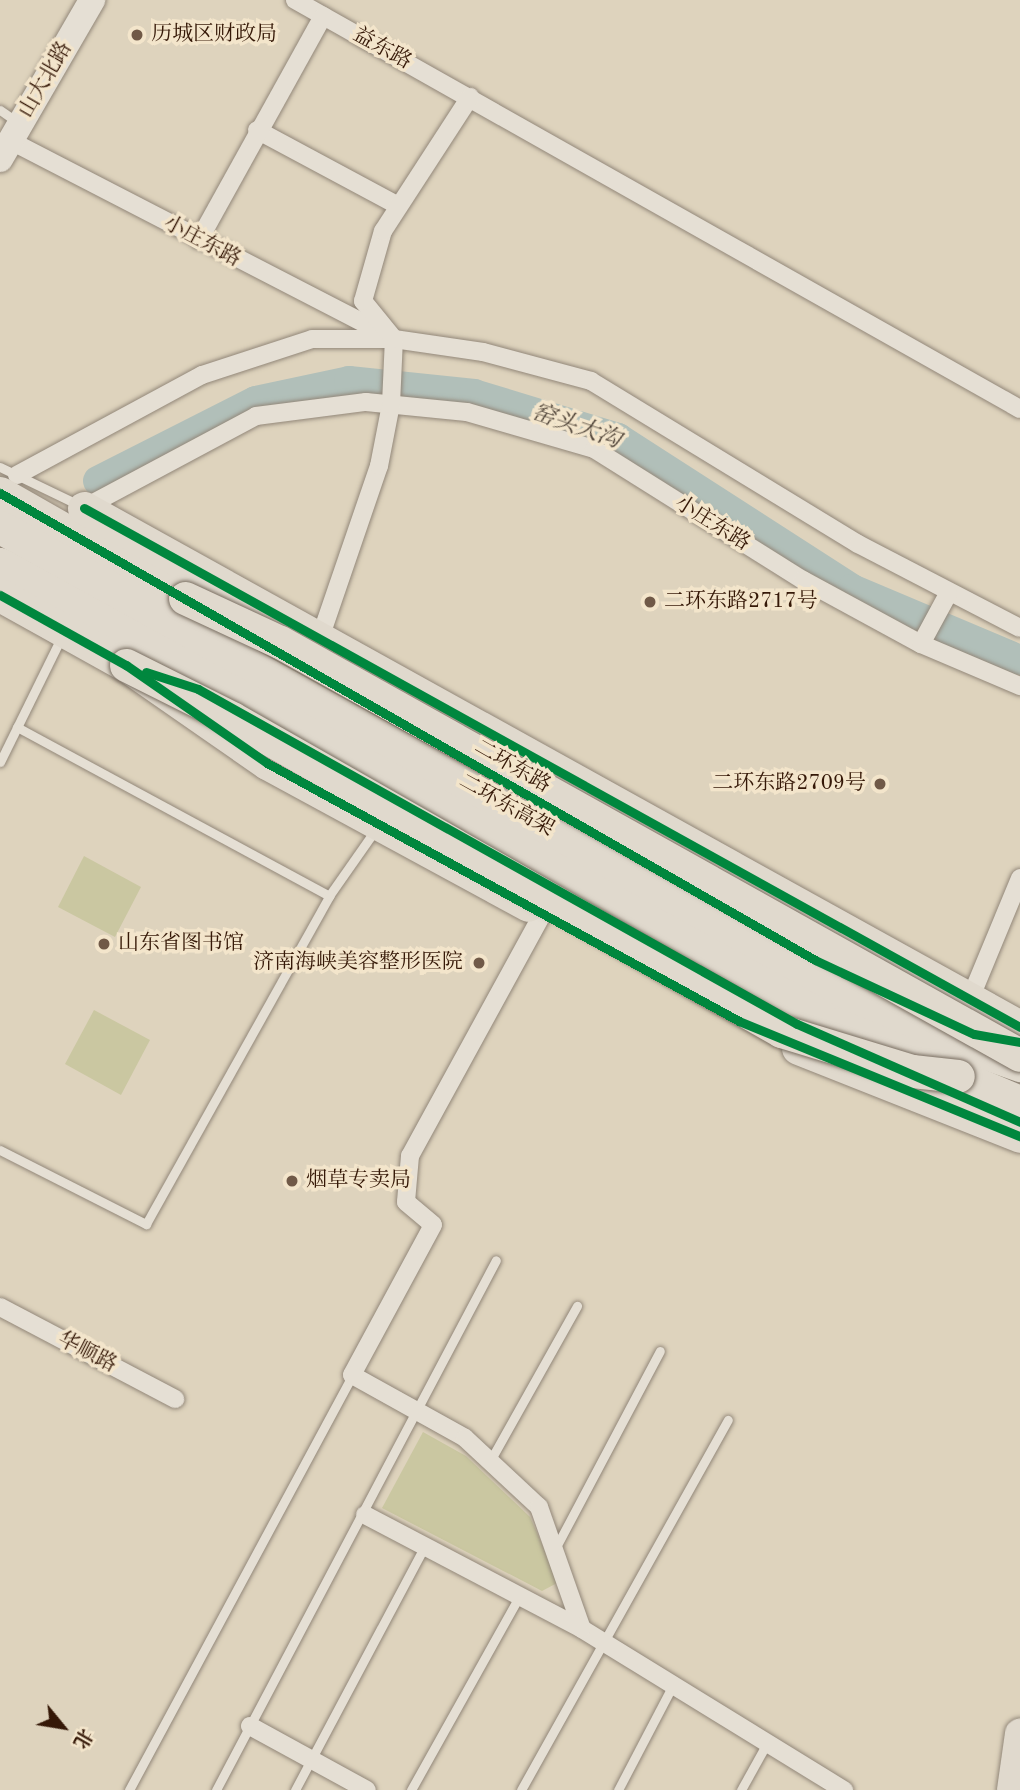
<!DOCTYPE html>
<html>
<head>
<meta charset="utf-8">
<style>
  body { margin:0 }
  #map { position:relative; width:1020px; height:1790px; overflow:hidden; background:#ded3bd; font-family:"Old Standard TT","Noto Serif SC",serif }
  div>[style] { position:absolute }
  .green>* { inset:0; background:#cac7a1 }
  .river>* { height:30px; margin:-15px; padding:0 15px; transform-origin:15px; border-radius:15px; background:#b1bfb9 }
  .roads { filter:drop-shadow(0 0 2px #928779) drop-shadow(0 0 2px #928779) }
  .lane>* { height:9px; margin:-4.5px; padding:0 4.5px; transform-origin:4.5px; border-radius:4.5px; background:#e5dfd4 }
  .street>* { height:18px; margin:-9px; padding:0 9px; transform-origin:9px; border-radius:9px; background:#e5dfd4 }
  .secondary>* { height:26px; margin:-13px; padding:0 13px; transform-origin:13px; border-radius:13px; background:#e5dfd4 }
  .primary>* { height:30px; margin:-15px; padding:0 15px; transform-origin:15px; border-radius:15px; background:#e0d9cd }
  .highway>* { height:33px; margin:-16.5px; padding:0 16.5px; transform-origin:16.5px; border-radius:16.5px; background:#e0d9cd }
  .bridges { filter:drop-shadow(0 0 2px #796e61) drop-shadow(0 0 2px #796e61) }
  .highway-bridge>* { height:33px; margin:-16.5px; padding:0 16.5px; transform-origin:16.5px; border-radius:16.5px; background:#e0d9cd }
  .cycleway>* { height:9px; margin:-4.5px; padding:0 4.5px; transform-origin:4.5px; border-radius:4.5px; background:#00873e }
  .dots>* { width:19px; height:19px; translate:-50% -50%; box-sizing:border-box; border:4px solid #f3e5cb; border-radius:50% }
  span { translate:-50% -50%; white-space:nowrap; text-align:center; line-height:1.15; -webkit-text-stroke:7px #f3e5cb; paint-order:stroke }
  .poi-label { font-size:21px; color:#351807 }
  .left { translate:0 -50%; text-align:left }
  .right { translate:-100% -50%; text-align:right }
  .street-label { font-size:21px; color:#351807 }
  .water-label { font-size:23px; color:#54483c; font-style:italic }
  .north { position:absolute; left:28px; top:1692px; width:70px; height:70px; -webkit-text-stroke:5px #f3e5cb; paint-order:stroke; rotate:120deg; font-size:19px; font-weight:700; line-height:28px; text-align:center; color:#351807 }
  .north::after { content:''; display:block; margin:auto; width:24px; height:32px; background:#351807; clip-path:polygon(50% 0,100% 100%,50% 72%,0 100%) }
</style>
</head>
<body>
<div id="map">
  <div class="green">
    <i style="clip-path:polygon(84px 856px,141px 887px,115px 937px,58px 907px)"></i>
    <i style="clip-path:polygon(94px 1010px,150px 1040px,121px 1095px,65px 1064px)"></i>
    <i style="clip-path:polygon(423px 1432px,466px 1456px,530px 1517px,559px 1582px,542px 1591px,382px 1508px)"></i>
  </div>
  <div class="river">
    <i style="left:98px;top:481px;width:177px;rotate:-26.9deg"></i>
    <i style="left:256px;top:401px;width:95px;rotate:-12.1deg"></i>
    <i style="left:349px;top:381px;width:126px;rotate:5.9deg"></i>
    <i style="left:474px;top:394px;width:151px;rotate:17deg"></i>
    <i style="left:618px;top:438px;width:278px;rotate:32.8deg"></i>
    <i style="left:852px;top:589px;width:182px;rotate:22.9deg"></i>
  </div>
  <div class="roads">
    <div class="lane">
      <i style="left:0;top:110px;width:19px;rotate:35deg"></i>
      <i style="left:0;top:467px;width:85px;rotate:25.7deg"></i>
      <i style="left:17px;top:727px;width:355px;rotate:28.4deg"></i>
      <i style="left:0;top:762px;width:140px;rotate:-63.8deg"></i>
      <i style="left:0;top:1150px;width:164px;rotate:26.9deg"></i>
      <i style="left:146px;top:1224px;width:376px;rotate:-60.8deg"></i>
      <i style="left:329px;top:896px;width:82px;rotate:-55deg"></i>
      <i style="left:490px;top:1461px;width:178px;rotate:-60.7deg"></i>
      <i style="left:555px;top:1549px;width:224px;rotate:-62.1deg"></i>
      <i style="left:129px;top:1790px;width:471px;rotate:-61.7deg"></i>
      <i style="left:216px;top:1790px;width:599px;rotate:-62.15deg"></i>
      <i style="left:295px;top:1790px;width:276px;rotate:-62deg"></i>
      <i style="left:411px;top:1790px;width:223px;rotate:-60.8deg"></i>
      <i style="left:521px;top:1790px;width:424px;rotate:-60.8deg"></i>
      <i style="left:618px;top:1790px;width:119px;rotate:-62.4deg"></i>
      <i style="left:741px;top:1790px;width:54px;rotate:-61deg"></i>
    </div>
    <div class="street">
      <i style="left:295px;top:0;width:832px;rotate:29.43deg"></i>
      <i style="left:257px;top:130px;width:161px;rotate:28.2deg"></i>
      <i style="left:11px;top:141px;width:424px;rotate:27.3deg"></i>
      <i style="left:199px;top:240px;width:256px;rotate:-61deg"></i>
      <i style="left:17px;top:475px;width:210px;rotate:-28.4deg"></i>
      <i style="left:202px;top:375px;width:116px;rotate:-18.1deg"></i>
      <i style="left:312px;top:339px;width:82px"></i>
      <i style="left:394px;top:339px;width:90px;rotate:8.3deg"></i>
      <i style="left:483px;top:352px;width:112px;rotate:15deg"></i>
      <i style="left:591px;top:381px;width:313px;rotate:31.4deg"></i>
      <i style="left:858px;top:544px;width:182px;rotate:27.4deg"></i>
      <i style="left:84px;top:508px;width:195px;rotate:-28.1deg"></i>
      <i style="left:256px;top:416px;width:111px;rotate:-7.3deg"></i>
      <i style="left:366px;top:402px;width:101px;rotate:5.7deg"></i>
      <i style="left:467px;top:412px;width:132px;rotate:16.2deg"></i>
      <i style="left:594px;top:449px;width:247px;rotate:32.1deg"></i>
      <i style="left:803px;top:580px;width:134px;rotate:28.5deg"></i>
      <i style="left:921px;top:644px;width:108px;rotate:23deg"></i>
      <i style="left:320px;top:638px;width:182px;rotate:-71.1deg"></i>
      <i style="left:379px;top:466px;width:63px;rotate:-79deg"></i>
      <i style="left:391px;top:404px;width:65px;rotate:-87.4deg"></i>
      <i style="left:394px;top:339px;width:49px;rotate:-129.2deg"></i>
      <i style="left:363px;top:301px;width:73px;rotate:-74.1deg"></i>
      <i style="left:383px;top:231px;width:160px;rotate:-57deg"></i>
      <i style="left:921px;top:644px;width:57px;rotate:-61.6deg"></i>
      <i style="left:543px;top:913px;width:277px;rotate:118.7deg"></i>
      <i style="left:410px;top:1156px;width:46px;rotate:95deg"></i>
      <i style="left:406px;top:1202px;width:35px;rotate:40deg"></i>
      <i style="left:433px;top:1225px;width:170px;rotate:118.4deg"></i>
      <i style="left:352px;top:1375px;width:129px;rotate:29.1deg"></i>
      <i style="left:465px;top:1438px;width:101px;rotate:43deg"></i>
      <i style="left:539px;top:1507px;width:129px;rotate:70.6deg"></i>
      <i style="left:582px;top:1629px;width:308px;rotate:31.6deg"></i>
      <i style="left:970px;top:999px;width:131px;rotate:-67.5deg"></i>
      <i style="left:0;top:1307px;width:198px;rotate:27.7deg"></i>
      <i style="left:365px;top:1515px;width:245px;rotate:27.7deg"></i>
      <i style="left:250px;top:1726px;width:133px;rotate:28.7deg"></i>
    </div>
    <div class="secondary">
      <i style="left:0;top:159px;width:184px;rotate:-59.9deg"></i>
    </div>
    <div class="primary">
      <i style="left:1012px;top:1790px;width:57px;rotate:-81.9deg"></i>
    </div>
    <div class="highway">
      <i style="left:0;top:493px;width:242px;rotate:29.7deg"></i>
      <i style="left:84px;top:508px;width:1070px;rotate:29.01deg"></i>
      <i style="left:0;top:527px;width:1019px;rotate:28.93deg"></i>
      <i style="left:892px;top:1020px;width:136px;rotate:19.4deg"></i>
      <i style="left:0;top:564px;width:954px;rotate:28.82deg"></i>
      <i style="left:836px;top:1024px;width:200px;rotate:23deg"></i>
      <i style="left:0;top:595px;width:144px;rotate:29.1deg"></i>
      <i style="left:126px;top:665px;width:172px;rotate:34.8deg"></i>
      <i style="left:267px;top:763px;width:297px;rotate:28.5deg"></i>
      <i style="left:798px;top:1048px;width:239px;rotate:21.6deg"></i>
    </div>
  </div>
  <div class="bridges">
    <div class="highway-bridge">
      <i style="left:185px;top:598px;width:105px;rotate:24.9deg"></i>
      <i style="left:280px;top:642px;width:847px;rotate:29.17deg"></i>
      <i style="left:126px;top:665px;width:119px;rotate:26.6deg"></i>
      <i style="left:232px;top:718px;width:632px;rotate:29.69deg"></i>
      <i style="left:781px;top:1031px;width:137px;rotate:17deg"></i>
      <i style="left:912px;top:1071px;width:46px;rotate:6.2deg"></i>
    </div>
  </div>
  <div class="cycleway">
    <i style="left:0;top:493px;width:939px;rotate:29.81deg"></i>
    <i style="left:815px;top:960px;width:175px;rotate:25deg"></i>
    <i style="left:974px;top:1034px;width:47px;rotate:9.9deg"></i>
    <i style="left:84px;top:508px;width:1070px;rotate:29.01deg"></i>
    <i style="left:0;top:595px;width:144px;rotate:29.1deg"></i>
    <i style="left:126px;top:665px;width:172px;rotate:34.8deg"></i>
    <i style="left:267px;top:763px;width:538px;rotate:28.66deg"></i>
    <i style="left:739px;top:1021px;width:304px;rotate:22.3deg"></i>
    <i style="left:146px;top:672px;width:55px;rotate:18.1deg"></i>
    <i style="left:198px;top:689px;width:686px;rotate:29.22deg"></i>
    <i style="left:797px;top:1024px;width:244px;rotate:23.7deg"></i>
  </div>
  <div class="dots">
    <i style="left:137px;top:35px;background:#705947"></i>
    <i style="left:650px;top:602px;background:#705947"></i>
    <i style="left:880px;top:784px;background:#705947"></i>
    <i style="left:104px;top:944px;background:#705947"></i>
    <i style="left:479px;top:963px;background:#705947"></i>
    <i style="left:292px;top:1181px;background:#705947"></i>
  </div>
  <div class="poi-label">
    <span class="left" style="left:151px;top:35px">历城区财政局</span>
    <span class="left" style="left:664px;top:602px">二环东路2717号</span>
    <span class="right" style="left:866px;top:784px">二环东路2709号</span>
    <span class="left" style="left:118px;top:944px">山东省图书馆</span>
    <span class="right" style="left:463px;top:963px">济南海峡美容整形医院</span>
    <span class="left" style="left:306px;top:1181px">烟草专卖局</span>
  </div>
  <div class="street-label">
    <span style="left:382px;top:49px;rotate:29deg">益东路</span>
    <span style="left:46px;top:80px;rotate:-60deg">山大北路</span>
    <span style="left:202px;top:242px;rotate:28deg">小庄东路</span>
    <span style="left:712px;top:524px;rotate:32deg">小庄东路</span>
    <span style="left:512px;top:767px;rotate:30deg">二环东路</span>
    <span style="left:506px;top:806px;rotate:29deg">二环东高架</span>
    <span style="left:87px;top:1353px;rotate:27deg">华顺路</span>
  </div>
  <div class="water-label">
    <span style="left:576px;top:427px;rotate:19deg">窑头大沟</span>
  </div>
  <div class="north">北</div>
</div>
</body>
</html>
